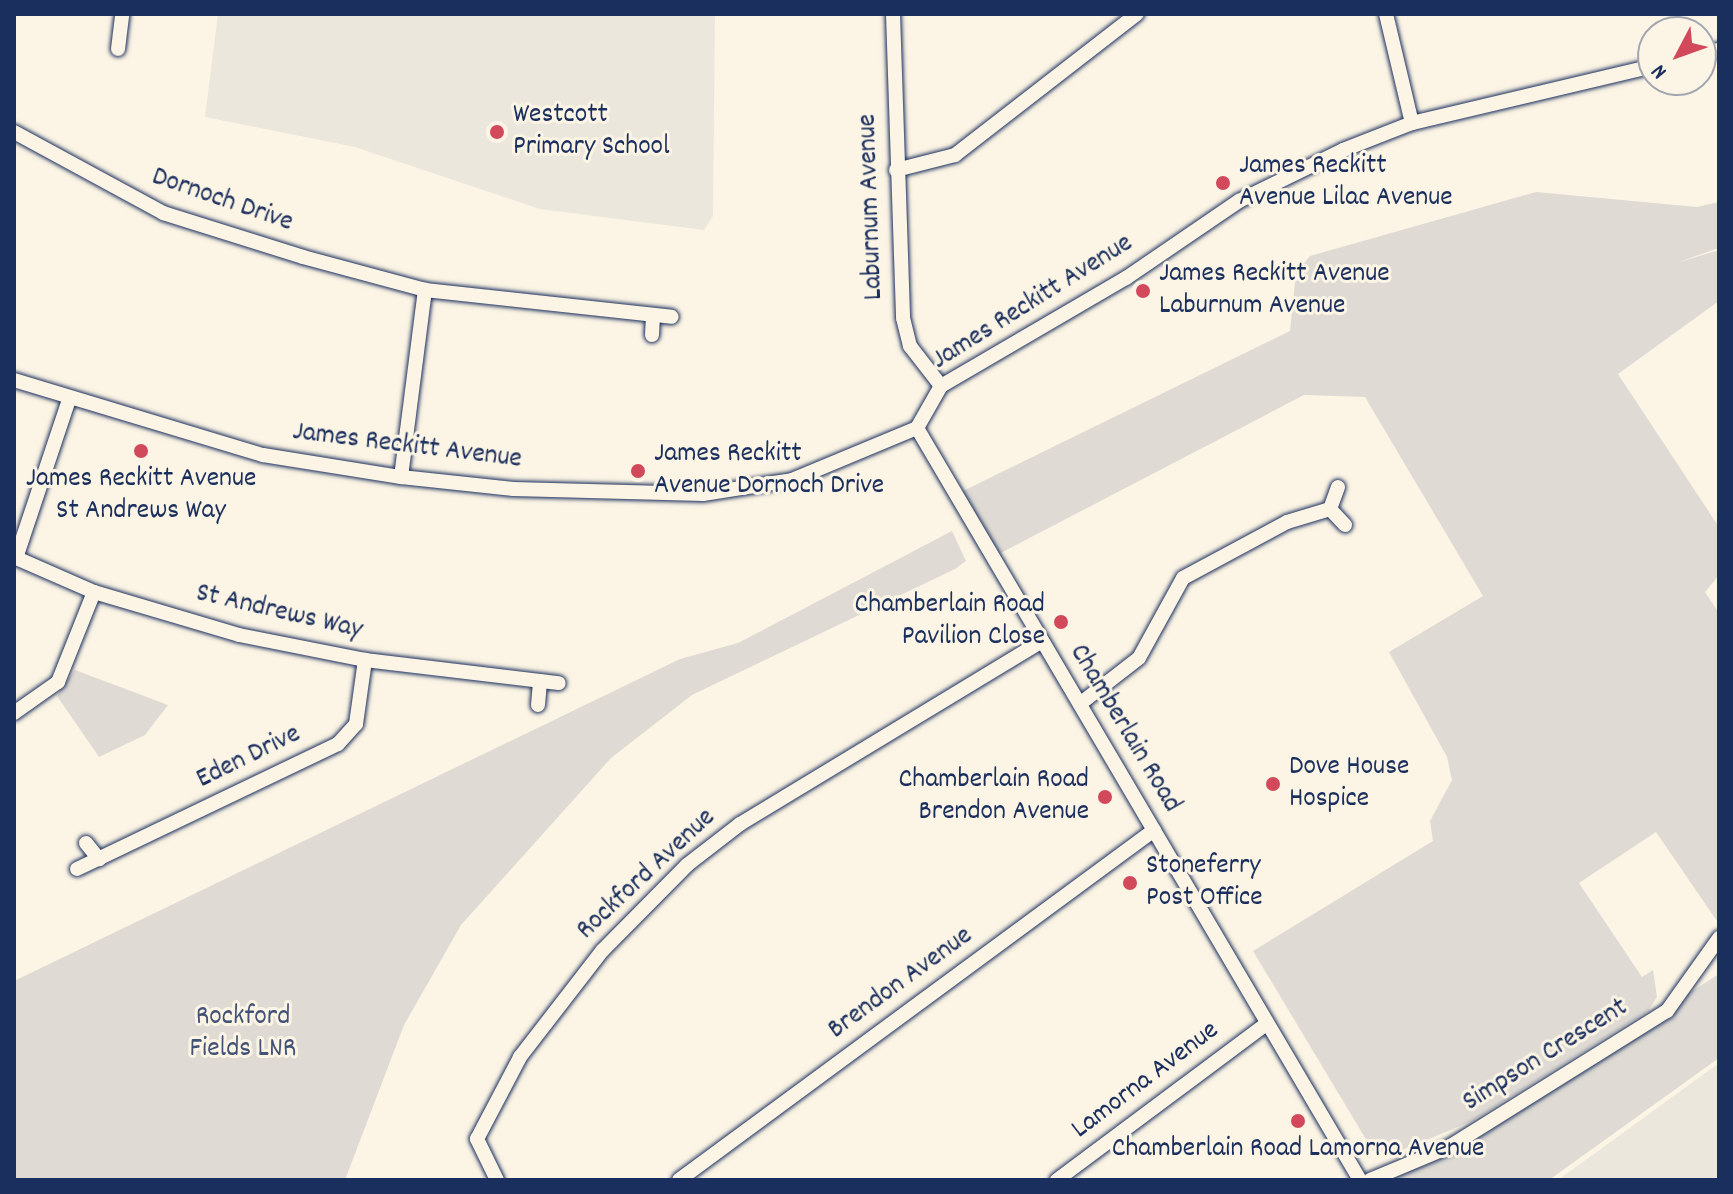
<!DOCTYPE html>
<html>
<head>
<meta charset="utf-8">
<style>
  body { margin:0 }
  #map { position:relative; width:1733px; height:1194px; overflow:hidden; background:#fcf5e5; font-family:Dekko,sans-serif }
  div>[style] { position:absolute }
  .built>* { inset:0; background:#ece7dc }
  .green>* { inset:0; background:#dfdbd4 }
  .roads { filter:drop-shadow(0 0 2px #1b2f5e) drop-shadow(0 0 2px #1b2f5e) }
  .street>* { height:14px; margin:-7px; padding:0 7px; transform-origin:7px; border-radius:7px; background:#fcf5e5 }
  .dots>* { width:22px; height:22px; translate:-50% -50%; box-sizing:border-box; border:4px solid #fcf5e5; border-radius:50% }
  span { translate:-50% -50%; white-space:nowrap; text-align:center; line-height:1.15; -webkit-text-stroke:6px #fcf5e5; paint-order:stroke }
  .poi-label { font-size:28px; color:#1b2f5e }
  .left { translate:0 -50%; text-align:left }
  .right { translate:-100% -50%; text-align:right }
  .street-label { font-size:28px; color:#1b2f5e }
  .park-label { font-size:28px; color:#425176 }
  .frame { position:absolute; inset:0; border:16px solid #1b2f5e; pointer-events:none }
  .north { position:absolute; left:1637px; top:16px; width:80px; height:80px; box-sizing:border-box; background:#fcf5e5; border:2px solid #a2a6af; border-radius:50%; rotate:229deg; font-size:22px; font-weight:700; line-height:32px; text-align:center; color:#1b2f5e }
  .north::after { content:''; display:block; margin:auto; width:28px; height:36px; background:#d1495b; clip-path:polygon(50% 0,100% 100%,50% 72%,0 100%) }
</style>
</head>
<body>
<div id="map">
  <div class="built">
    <i style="clip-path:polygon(218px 14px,715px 14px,713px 216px,704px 230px,540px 209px,355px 147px,205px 117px)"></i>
    <i style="clip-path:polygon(1719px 1063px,1719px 1180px,1558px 1180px)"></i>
  </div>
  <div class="green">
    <i style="clip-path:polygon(1536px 192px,1697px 207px,1719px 202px,1719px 248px,1676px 263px,1719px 250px,1719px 301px,1618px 374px,1719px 527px,1719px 575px,1705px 592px,1719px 613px,1719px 924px,1656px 832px,1579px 883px,1642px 977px,1653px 970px,1657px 997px,1648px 1011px,1472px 1121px,1388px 1156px,1373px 1151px,1253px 951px,1433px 841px,1430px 821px,1452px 780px,1447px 757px,1389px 652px,1483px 596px,1365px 397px,1304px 395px,993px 557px,959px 493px,1290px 331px,1296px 273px,1310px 256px)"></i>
    <i style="clip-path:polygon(952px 531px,966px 561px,955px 569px,692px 695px,611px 758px,461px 925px,404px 1025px,345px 1180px,14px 1180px,14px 981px,680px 659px,738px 643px)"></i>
    <i style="clip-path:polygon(75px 670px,168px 705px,145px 735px,99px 757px,57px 696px)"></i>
    <i style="clip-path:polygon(1719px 974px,1719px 1058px,1549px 1180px,1372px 1180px,1449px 1146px)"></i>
  </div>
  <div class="roads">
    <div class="street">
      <i style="left:893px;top:14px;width:304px;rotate:88.1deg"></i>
      <i style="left:903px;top:318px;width:29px;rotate:76deg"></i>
      <i style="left:910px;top:346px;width:51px;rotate:52.2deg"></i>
      <i style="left:1386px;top:14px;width:112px;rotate:76.6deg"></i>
      <i style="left:118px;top:49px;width:35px;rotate:-83deg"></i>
      <i style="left:1701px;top:54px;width:18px;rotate:-13deg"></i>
      <i style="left:14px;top:132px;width:170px;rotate:28.5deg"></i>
      <i style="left:163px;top:213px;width:147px;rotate:17.4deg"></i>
      <i style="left:303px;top:257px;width:126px;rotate:15.1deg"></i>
      <i style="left:425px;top:290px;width:248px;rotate:6.2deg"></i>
      <i style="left:896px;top:170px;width:61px;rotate:-14.3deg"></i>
      <i style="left:955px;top:155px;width:230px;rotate:-37.8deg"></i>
      <i style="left:652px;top:335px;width:20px;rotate:-87deg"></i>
      <i style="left:14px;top:380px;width:260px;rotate:16.8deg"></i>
      <i style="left:263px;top:455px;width:140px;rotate:9.1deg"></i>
      <i style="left:401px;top:477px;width:113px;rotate:6.1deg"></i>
      <i style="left:513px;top:489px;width:190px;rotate:1.5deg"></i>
      <i style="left:703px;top:494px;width:90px;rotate:-8.9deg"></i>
      <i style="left:792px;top:480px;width:135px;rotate:-22.6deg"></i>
      <i style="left:917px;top:428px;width:48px;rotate:-60.3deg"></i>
      <i style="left:941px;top:386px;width:214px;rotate:-30.3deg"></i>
      <i style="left:1126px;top:278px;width:137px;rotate:-34.3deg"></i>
      <i style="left:1239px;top:201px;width:116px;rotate:-26.1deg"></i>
      <i style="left:1343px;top:150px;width:74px;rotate:-21.4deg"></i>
      <i style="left:1412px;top:123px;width:248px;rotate:-13.3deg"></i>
      <i style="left:917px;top:428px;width:873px;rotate:59.5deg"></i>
      <i style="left:401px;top:477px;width:189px;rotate:-82.7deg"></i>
      <i style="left:1338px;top:487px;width:23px;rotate:110deg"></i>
      <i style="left:1330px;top:509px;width:22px;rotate:47deg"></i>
      <i style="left:14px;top:557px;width:87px;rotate:23.6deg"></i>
      <i style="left:94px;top:592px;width:151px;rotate:16.5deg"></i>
      <i style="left:239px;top:635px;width:128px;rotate:11.2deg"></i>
      <i style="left:365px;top:660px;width:195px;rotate:6.8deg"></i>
      <i style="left:16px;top:558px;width:167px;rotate:-71.5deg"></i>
      <i style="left:1081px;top:703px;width:73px;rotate:-37.8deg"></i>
      <i style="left:1139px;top:658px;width:91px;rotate:-61.2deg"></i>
      <i style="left:1183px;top:578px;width:118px;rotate:-28.3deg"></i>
      <i style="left:1287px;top:522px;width:45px;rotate:-16.8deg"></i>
      <i style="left:538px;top:705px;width:24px;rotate:-85deg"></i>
      <i style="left:14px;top:713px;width:54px;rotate:-35.2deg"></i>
      <i style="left:58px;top:682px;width:97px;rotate:-68.2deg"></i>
      <i style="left:86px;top:843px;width:21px;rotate:51deg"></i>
      <i style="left:77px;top:869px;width:289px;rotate:-25.6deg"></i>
      <i style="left:338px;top:744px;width:27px;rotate:-48deg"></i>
      <i style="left:356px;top:724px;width:65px;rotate:-82deg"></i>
      <i style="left:497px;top:1180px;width:46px;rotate:-116deg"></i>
      <i style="left:477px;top:1139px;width:93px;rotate:-62.3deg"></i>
      <i style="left:520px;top:1057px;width:134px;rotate:-52.3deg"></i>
      <i style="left:602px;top:951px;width:121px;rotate:-45.3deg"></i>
      <i style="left:687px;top:865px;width:67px;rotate:-37.7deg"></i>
      <i style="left:740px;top:824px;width:353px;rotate:-31.2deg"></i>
      <i style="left:679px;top:1180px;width:590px;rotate:-36.38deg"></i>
      <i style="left:1057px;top:1180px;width:259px;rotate:-36.7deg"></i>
      <i style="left:1370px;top:1180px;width:86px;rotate:-22.7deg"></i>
      <i style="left:1449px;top:1147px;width:257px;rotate:-32deg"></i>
      <i style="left:1667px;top:1011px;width:90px;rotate:-54.5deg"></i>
    </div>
  </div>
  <div class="dots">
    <i style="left:497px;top:132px;background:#d1495b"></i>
    <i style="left:1223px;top:183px;background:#d1495b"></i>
    <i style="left:1143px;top:291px;background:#d1495b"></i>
    <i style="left:141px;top:451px;background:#d1495b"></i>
    <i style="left:638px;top:471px;background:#d1495b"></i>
    <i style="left:1061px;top:622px;background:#d1495b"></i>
    <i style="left:1273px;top:784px;background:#d1495b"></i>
    <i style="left:1105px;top:797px;background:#d1495b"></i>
    <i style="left:1130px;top:883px;background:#d1495b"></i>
    <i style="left:1298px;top:1121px;background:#d1495b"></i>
  </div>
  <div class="poi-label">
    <span class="left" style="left:513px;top:132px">Westcott<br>Primary School</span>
    <span class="left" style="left:1239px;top:183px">James Reckitt<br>Avenue Lilac Avenue</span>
    <span class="left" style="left:1159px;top:291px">James Reckitt Avenue<br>Laburnum Avenue</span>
    <span class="left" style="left:654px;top:471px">James Reckitt<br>Avenue Dornoch Drive</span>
    <span style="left:141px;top:496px">James Reckitt Avenue<br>St Andrews Way</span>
    <span class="right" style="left:1045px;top:622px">Chamberlain Road<br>Pavilion Close</span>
    <span class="left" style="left:1289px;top:784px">Dove House<br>Hospice</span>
    <span class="right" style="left:1089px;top:797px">Chamberlain Road<br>Brendon Avenue</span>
    <span class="left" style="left:1146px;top:883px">Stoneferry<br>Post Office</span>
    <span style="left:1298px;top:1150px">Chamberlain Road Lamorna Avenue</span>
  </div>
  <div class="street-label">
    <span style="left:222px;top:201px;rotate:19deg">Dornoch Drive</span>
    <span style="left:872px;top:207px;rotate:-92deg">Laburnum Avenue</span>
    <span style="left:1033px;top:303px;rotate:-32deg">James Reckitt Avenue</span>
    <span style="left:407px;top:447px;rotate:7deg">James Reckitt Avenue</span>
    <span style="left:279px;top:613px;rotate:13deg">St Andrews Way</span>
    <span style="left:1124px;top:729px;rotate:59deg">Chamberlain Road</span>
    <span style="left:249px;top:758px;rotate:-26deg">Eden Drive</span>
    <span style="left:647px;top:875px;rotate:-43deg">Rockford Avenue</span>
    <span style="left:901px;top:984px;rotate:-36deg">Brendon Avenue</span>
    <span style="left:1546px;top:1056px;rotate:-32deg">Simpson Crescent</span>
    <span style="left:1146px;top:1081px;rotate:-37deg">Lamorna Avenue</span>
  </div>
  <div class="park-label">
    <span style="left:243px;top:1034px">Rockford<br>Fields LNR</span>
  </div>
  <div class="frame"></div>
  <div class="north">N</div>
</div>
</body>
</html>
